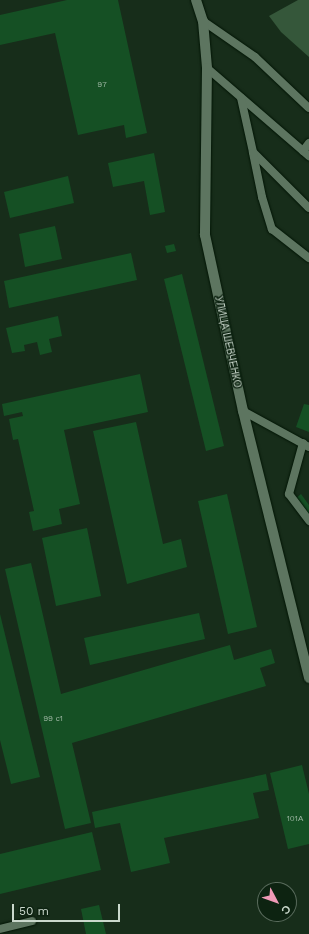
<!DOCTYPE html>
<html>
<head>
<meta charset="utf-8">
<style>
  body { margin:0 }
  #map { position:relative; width:309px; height:934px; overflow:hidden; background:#172d1a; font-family:"Work Sans",sans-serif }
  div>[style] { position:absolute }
  .green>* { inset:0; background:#35573a }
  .building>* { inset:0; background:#155024 }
  .roads { filter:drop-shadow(0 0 1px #021505) drop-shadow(0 0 1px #021505) }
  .lane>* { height:8px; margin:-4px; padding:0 4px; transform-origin:4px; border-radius:4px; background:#5d7560 }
  .street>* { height:10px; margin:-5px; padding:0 5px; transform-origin:5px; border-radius:5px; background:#5d7560 }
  span { translate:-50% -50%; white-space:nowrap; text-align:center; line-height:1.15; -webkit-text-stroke:3px #0d2311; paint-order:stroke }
  .number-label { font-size:8px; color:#9db6a2 }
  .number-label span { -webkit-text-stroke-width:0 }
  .street-label { font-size:10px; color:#cad8cc }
  .north { position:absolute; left:257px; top:882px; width:40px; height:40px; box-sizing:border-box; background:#0d2311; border:1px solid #596b5c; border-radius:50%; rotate:131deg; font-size:11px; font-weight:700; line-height:16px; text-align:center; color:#cad8cc }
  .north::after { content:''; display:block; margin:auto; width:14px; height:18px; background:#f09ab7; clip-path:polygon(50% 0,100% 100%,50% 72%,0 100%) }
  .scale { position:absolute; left:12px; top:904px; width:108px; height:18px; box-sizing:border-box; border:2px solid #cad8cc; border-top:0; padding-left:5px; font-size:12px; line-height:14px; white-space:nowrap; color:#cad8cc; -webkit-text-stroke:3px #0d2311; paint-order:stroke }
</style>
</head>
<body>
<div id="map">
  <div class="green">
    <i style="clip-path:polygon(298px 0,309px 0,309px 57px,281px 32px,269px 16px)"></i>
  </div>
  <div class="building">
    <i style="clip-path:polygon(67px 0,118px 0,147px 133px,126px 138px,124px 125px,78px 135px,55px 33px,0 45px,0 15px)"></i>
    <i style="clip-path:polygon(154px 153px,165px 212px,150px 215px,144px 181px,113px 187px,108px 163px)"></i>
    <i style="clip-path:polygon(68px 176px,74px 203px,10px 218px,4px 192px)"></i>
    <i style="clip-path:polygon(55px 226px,62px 259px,25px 267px,19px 234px)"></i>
    <i style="clip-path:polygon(174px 244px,176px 251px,167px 253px,165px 246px)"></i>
    <i style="clip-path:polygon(131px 253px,137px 280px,9px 308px,4px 281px)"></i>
    <i style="clip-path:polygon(182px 274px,224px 446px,206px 451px,164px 279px)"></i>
    <i style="clip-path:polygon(58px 316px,62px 336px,49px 339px,52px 352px,40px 355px,37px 342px,24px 345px,25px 351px,12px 353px,6px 328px)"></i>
    <i style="clip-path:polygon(140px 374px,148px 412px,64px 430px,80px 504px,59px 509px,62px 524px,33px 531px,29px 512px,34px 511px,18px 439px,13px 440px,9px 419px,23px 416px,22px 412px,4px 416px,2px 404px)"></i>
    <i style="clip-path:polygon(304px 404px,309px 405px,309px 432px,296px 427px)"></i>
    <i style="clip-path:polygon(136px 422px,163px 544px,181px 539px,187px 567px,127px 584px,93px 431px)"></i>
    <i style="clip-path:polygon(227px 494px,257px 627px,228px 634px,198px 501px)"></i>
    <i style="clip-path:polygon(301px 494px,309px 505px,309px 518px,294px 500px)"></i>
    <i style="clip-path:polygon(87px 528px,101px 596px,56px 606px,42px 538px)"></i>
    <i style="clip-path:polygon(31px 563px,61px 694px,230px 645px,234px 660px,271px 649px,275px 663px,260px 668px,266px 686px,72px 743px,91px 823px,65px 829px,5px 569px)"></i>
    <i style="clip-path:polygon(199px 613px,205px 639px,90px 665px,84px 638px)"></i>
    <i style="clip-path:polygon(0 614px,40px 777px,11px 784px,0 740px)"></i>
    <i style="clip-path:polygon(302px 765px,309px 794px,309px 844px,288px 849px,270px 773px)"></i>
    <i style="clip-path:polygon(266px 774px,269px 790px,253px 793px,259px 818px,164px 838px,170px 863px,131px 872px,120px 823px,95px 828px,92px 812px)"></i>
    <i style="clip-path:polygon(92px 832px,101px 870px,0 894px,0 854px)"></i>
    <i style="clip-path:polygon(99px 905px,106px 934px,86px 934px,81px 909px)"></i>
  </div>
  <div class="roads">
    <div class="lane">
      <i style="left:203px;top:21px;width:63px;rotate:34.7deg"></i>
      <i style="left:255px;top:57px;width:74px;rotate:43.4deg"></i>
      <i style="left:207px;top:68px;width:135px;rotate:40.8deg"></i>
      <i style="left:241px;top:98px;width:55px;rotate:77.5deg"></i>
      <i style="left:253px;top:152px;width:79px;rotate:45deg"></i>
      <i style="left:303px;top:151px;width:10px;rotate:-53deg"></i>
      <i style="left:253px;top:153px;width:45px;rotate:78.4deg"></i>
      <i style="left:262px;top:197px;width:34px;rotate:73deg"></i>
      <i style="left:272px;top:229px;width:47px;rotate:38.1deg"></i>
      <i style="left:243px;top:411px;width:75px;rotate:28.6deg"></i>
      <i style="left:303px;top:443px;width:53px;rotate:105.4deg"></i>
      <i style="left:289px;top:494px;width:34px;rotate:53deg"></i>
      <i style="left:0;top:929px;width:33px;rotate:-14deg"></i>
    </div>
    <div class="street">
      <i style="left:196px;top:0;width:22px;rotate:72deg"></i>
      <i style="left:203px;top:21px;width:47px;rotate:85.1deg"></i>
      <i style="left:207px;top:68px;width:167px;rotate:90.7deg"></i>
      <i style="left:205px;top:235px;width:180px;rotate:77.8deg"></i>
      <i style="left:243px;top:411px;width:275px;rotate:76.1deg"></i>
    </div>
  </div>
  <div class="number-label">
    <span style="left:102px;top:85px">97</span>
    <span style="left:53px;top:719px">99 с1</span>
    <span style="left:295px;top:819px">101А</span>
  </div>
  <div class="street-label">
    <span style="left:228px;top:342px;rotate:78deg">УЛИЦА ШЕВЧЕНКО</span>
  </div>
  <div class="north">С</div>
  <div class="scale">50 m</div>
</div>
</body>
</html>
